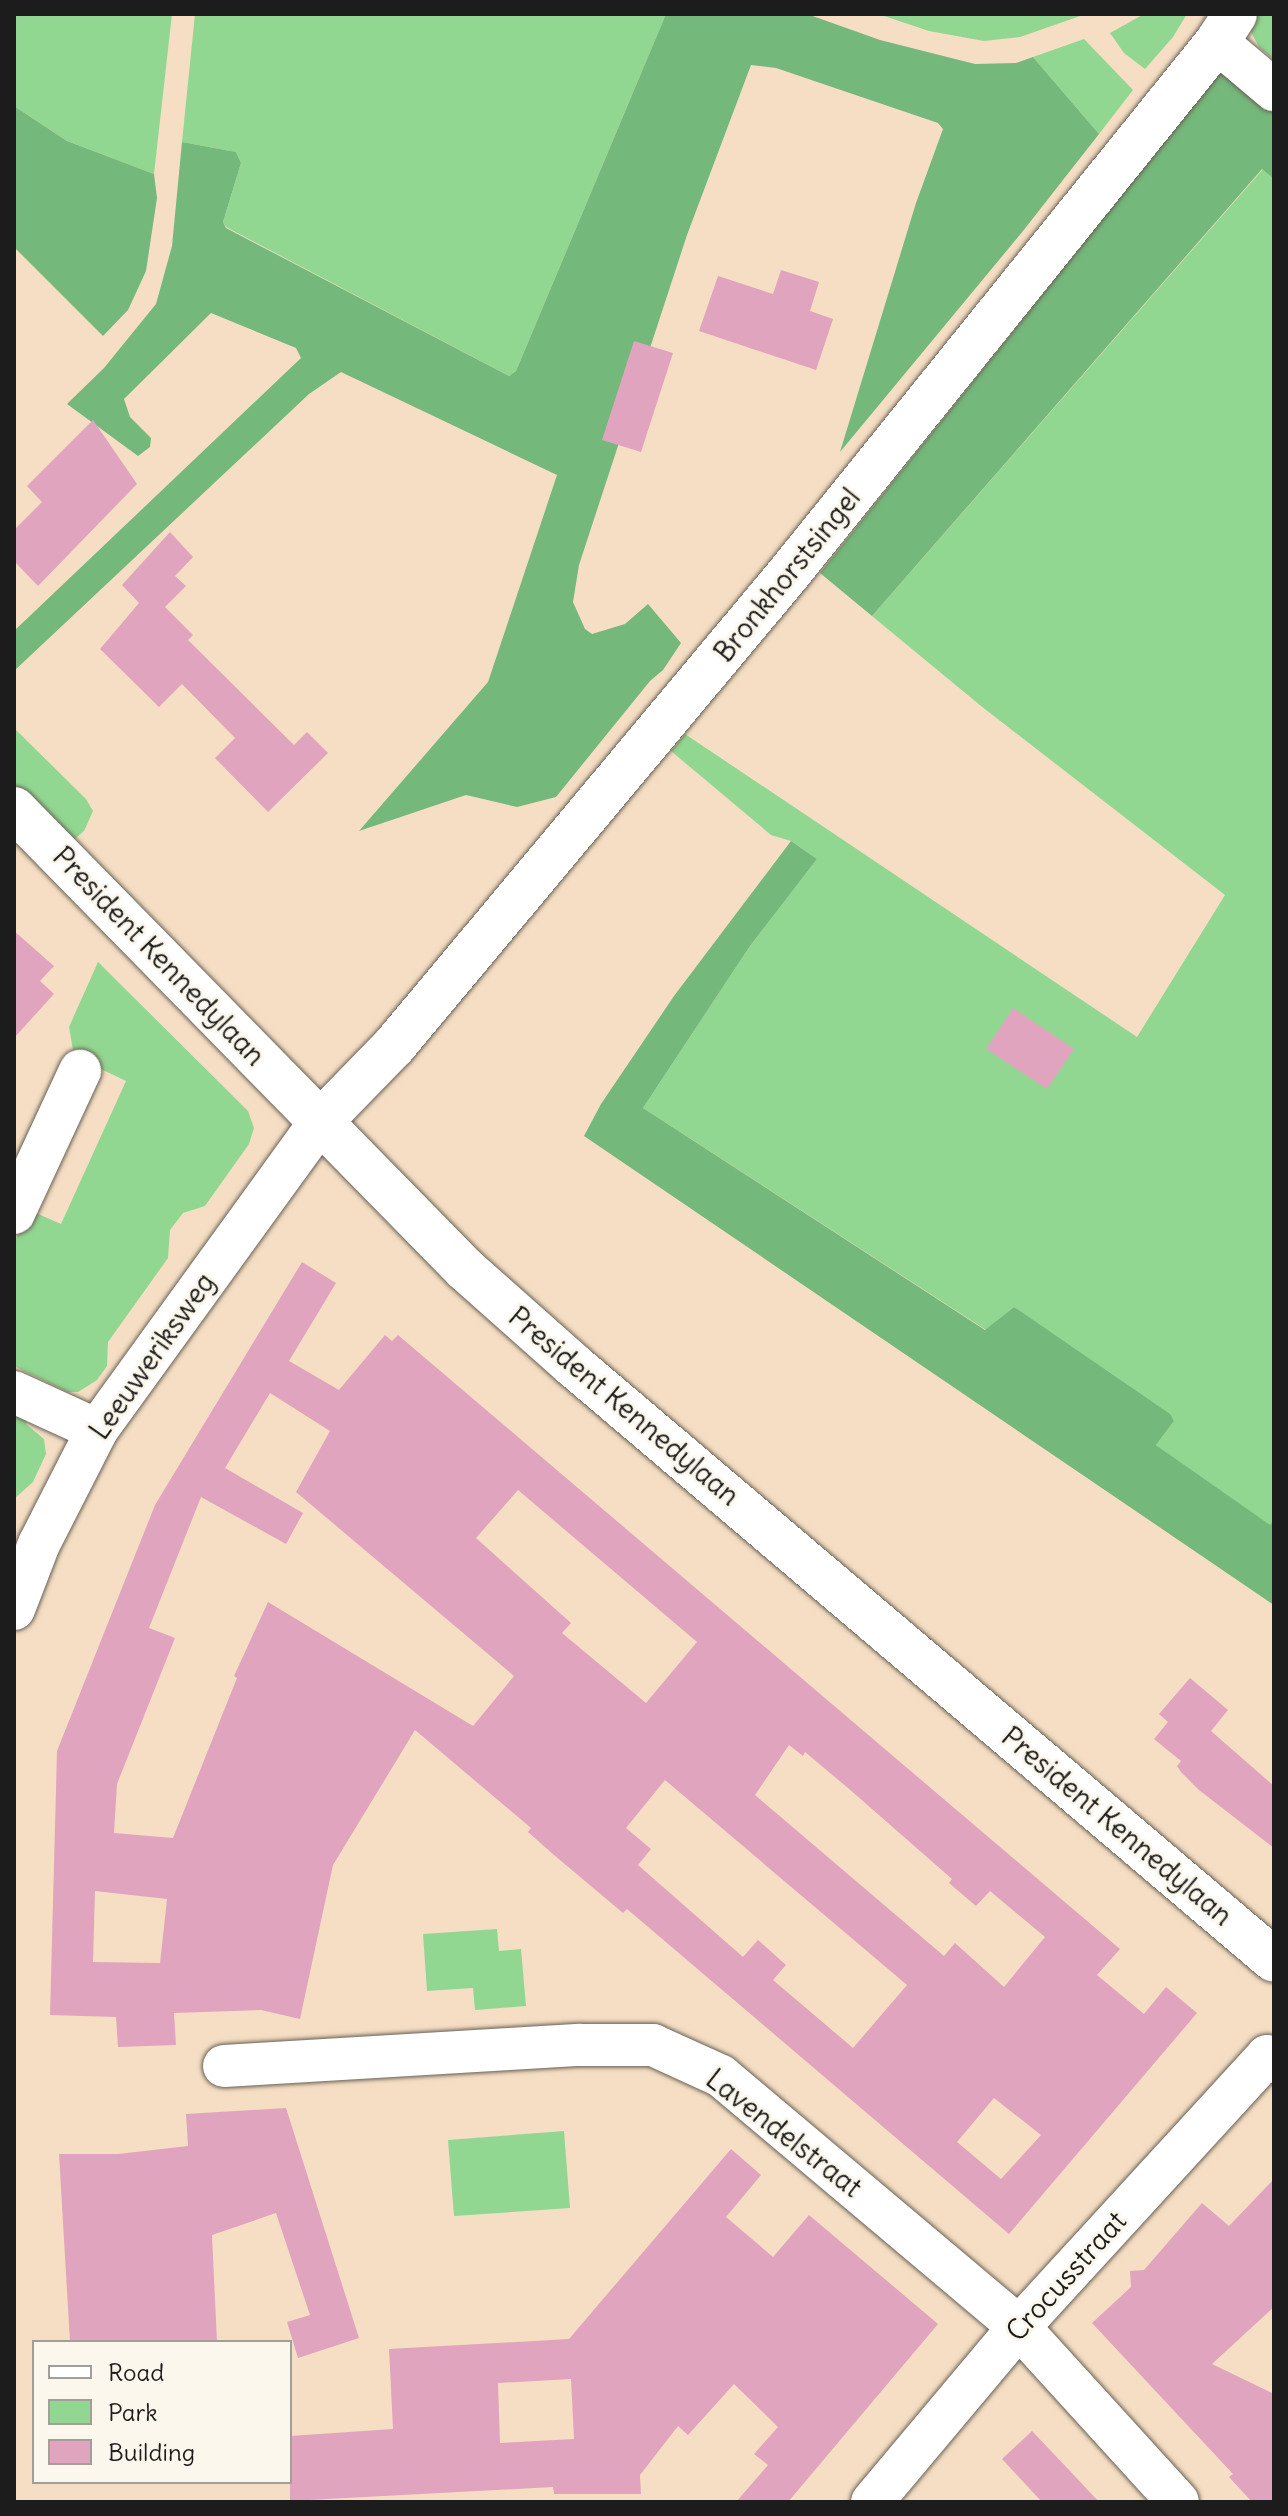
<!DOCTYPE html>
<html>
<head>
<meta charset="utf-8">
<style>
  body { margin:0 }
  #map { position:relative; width:1288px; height:2516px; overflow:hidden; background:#f5dec3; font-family:Delius,sans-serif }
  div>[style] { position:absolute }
  .green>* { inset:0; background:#92d791 }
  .forest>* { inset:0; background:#75b87b }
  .building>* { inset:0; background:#e1a4be }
  .roads { filter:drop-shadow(0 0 2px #686056) drop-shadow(0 0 2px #686056) }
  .street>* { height:42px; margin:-21px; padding:0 21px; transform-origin:21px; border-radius:21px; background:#fff }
  .secondary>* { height:44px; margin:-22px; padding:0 22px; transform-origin:22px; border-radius:22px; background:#fff }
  span { translate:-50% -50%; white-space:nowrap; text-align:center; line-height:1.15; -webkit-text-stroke:6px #fbf7ec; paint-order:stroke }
  .street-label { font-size:28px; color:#1c1c1c }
  .frame { position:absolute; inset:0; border:16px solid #1c1c1c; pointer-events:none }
  .legend { position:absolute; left:32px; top:2340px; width:260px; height:144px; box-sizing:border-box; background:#fbf7ec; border:2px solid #a29f99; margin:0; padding:10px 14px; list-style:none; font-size:24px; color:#1c1c1c }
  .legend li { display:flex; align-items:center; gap:16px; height:40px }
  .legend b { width:40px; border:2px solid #a29f99 }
</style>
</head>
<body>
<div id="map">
  <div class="green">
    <i style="clip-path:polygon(14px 14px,172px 14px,154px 174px,67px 141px,14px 106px)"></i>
    <i style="clip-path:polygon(195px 14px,666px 14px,516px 371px,509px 376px,226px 227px,223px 222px,241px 163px,236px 152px,182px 142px)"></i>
    <i style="clip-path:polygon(878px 14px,1086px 14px,1020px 37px,984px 41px,929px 31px)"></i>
    <i style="clip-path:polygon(1144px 14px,1187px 14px,1173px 37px,1145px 69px,1124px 53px,1110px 33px)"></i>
    <i style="clip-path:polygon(1258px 14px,1274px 14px,1274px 60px,1259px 47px,1249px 28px)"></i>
    <i style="clip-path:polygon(1084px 39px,1133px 90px,1099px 134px,1033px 57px)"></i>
    <i style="clip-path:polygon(1263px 169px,1274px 179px,1274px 1520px,1270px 1526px,1156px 1445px,1174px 1421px,1014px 1307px,986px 1330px,643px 1108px,750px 946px,817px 859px,791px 841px,771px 835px,671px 751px,685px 734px,1137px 1037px,1225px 895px,981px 706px,872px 616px)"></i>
    <i style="clip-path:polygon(14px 728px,86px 799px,93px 811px,84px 831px,69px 844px,14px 788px)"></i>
    <i style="clip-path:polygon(98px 962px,248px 1111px,254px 1128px,249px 1144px,205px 1206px,183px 1213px,170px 1230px,168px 1258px,108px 1342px,107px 1366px,97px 1380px,78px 1392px,68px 1392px,14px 1366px,14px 1243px,29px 1210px,61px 1224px,126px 1081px,74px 1056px,69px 1027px)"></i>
    <i style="clip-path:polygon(14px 1409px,28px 1416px,26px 1424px,44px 1439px,46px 1454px,33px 1482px,14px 1499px)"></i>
    <i style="clip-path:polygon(497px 1929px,499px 1951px,521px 1949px,526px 2006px,475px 2010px,473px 1988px,427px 1991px,423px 1934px)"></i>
    <i style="clip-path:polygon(564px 2131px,570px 2208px,454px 2216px,448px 2140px)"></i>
  </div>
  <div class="forest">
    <i style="clip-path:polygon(666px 14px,807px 14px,880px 40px,975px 64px,1016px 63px,1033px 57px,1099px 134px,1023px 231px,840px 452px,916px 203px,943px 129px,938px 123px,776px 68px,751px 65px,687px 235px,579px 565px,573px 602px,585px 629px,592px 634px,625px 624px,648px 604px,681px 643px,663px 670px,650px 681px,556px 797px,517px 807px,466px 795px,359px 831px,488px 682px,557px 475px,341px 372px,309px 394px,14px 671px,14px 631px,301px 358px,296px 348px,211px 313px,124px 399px,130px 417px,151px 438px,150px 447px,138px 456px,67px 404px,104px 368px,156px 304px,172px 246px,182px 142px,236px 152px,241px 163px,223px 222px,226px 228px,509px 376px,516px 371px)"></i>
    <i style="clip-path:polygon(1217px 70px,1274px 109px,1274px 179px,1262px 169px,872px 616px,820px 573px,1078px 250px)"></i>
    <i style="clip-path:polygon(14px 106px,67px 141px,154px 174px,157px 198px,146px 271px,128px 310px,103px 336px,14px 247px)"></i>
    <i style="clip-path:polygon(791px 841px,817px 859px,750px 946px,643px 1108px,985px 1330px,1014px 1307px,1170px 1414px,1174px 1421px,1156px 1445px,1270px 1525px,1274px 1520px,1274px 1605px,584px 1136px,601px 1104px,674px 996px)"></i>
  </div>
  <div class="building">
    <i style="clip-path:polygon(781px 270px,819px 282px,810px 311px,833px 319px,816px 370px,699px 331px,718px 276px,773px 294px)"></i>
    <i style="clip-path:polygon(634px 341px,673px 353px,641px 452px,602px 440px)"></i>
    <i style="clip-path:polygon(93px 420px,137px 484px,38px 586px,14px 561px,14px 530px,42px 502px,27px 486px)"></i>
    <i style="clip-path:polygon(170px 532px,193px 557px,175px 576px,186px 586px,165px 607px,193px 635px,188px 640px,294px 745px,307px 732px,328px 753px,268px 812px,215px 758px,235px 738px,182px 684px,159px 707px,100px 649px,139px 603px,122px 585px)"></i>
    <i style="clip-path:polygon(14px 931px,54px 966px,40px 981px,54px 994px,14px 1038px)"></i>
    <i style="clip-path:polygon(1013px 1008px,1074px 1049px,1047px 1089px,986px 1049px)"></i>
    <i style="clip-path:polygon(evenodd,302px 1262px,336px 1283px,289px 1361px,339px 1390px,385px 1335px,392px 1341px,398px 1335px,1120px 1949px,1097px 1975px,1144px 2014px,1166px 1987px,1197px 2013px,1009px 2234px,627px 1909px,623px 1913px,554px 1855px,528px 1832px,531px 1828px,415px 1730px,333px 1865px,300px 2019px,261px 2010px,174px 2013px,176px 2045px,118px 2047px,116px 2017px,50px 2015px,57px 1751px,155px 1505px,302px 1262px,270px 1393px,330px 1431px,296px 1492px,514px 1676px,473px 1726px,268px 1602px,234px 1676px,237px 1678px,173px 1838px,114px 1833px,117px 1784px,175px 1638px,149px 1628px,201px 1497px,286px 1544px,303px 1513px,225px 1468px,270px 1393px,302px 1262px,518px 1490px,697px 1642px,646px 1703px,562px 1633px,571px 1623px,476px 1538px,518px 1490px,302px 1262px,789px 1745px,803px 1756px,805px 1752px,848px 1788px,952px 1879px,949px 1883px,976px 1906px,990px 1891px,1045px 1937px,1004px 1987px,955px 1943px,944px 1956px,755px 1795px,789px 1745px,302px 1262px,665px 1780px,907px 1985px,853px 2048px,773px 1980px,786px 1965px,758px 1940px,743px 1957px,638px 1865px,651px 1849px,626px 1828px,665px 1780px,302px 1262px,95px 1891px,167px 1899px,160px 1963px,93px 1962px,95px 1891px,302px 1262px,994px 2098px,1041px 2135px,1001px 2179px,957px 2142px,994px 2098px)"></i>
    <i style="clip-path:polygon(1190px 1678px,1228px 1710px,1211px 1731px,1274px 1786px,1274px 1848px,1199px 1790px,1181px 1772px,1177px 1766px,1181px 1761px,1154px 1739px,1168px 1722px,1159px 1714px)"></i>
    <i style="clip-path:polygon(286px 2108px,359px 2338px,298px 2358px,287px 2322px,310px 2315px,276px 2213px,212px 2235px,217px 2342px,70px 2342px,59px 2154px,118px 2154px,188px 2146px,186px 2114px)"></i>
    <i style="clip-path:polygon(evenodd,731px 2149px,761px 2175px,726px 2217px,773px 2257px,809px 2215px,938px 2324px,788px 2502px,736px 2502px,768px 2465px,754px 2454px,778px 2427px,734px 2384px,688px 2435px,678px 2426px,640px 2475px,641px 2494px,554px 2494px,553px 2487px,290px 2501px,290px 2436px,393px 2429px,389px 2349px,569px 2339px,731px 2149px,571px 2379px,574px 2439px,500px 2443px,498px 2383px,571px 2379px)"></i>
    <i style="clip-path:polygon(1274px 2179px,1274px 2307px,1212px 2364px,1274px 2394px,1274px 2502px,1252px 2502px,1229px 2477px,1233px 2474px,1092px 2323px,1131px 2287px,1130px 2271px,1144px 2270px,1202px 2203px,1229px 2226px)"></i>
    <i style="clip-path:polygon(1032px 2431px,1070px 2471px,1099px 2502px,1042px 2502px,1002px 2459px)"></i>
  </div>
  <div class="roads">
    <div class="street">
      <i style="left:1217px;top:42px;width:75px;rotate:40.1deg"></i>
      <i style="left:14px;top:1213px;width:157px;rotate:-65.1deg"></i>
      <i style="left:14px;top:1392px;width:91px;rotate:24.6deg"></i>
      <i style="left:14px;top:1609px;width:70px;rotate:-69deg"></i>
      <i style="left:39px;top:1544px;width:128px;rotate:-63deg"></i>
      <i style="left:97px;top:1430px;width:382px;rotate:-54.1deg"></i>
      <i style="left:224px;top:2066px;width:357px;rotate:-3.4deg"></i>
      <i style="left:580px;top:2045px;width:73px"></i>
      <i style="left:653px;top:2045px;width:75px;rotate:24.5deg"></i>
      <i style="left:721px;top:2076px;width:390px;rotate:40.1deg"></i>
      <i style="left:1019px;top:2327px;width:236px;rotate:47.7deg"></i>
      <i style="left:872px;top:2502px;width:229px;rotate:-50deg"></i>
      <i style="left:1019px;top:2327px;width:367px;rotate:-47.5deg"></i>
      <i style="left:1267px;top:2056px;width:9px;rotate:41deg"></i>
    </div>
    <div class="secondary">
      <i style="left:14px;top:809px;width:644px;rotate:45.57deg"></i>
      <i style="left:465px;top:1269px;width:144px;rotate:41.6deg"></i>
      <i style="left:573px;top:1365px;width:919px;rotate:40.32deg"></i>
      <i style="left:321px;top:1121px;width:105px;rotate:-45.8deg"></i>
      <i style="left:394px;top:1046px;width:618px;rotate:-50.12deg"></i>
      <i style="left:790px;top:572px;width:681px;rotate:-51.14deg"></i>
      <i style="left:1217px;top:42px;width:33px;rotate:-57deg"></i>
    </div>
  </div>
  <div class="street-label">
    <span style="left:787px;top:575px;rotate:-51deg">Bronkhorstsingel</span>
    <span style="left:159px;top:956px;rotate:46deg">President Kennedylaan</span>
    <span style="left:152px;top:1356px;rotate:-55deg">Leeuweriksweg</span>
    <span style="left:624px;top:1406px;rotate:40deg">President Kennedylaan</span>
    <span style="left:1117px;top:1826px;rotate:40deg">President Kennedylaan</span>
    <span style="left:784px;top:2133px;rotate:38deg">Lavendelstraat</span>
    <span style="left:1066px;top:2276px;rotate:-48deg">Crocusstraat</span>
  </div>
  <div class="frame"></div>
  <ul class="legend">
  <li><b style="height:10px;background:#fff"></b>Road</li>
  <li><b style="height:22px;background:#92d791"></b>Park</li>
  <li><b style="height:22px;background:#e1a4be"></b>Building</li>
  </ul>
</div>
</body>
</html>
